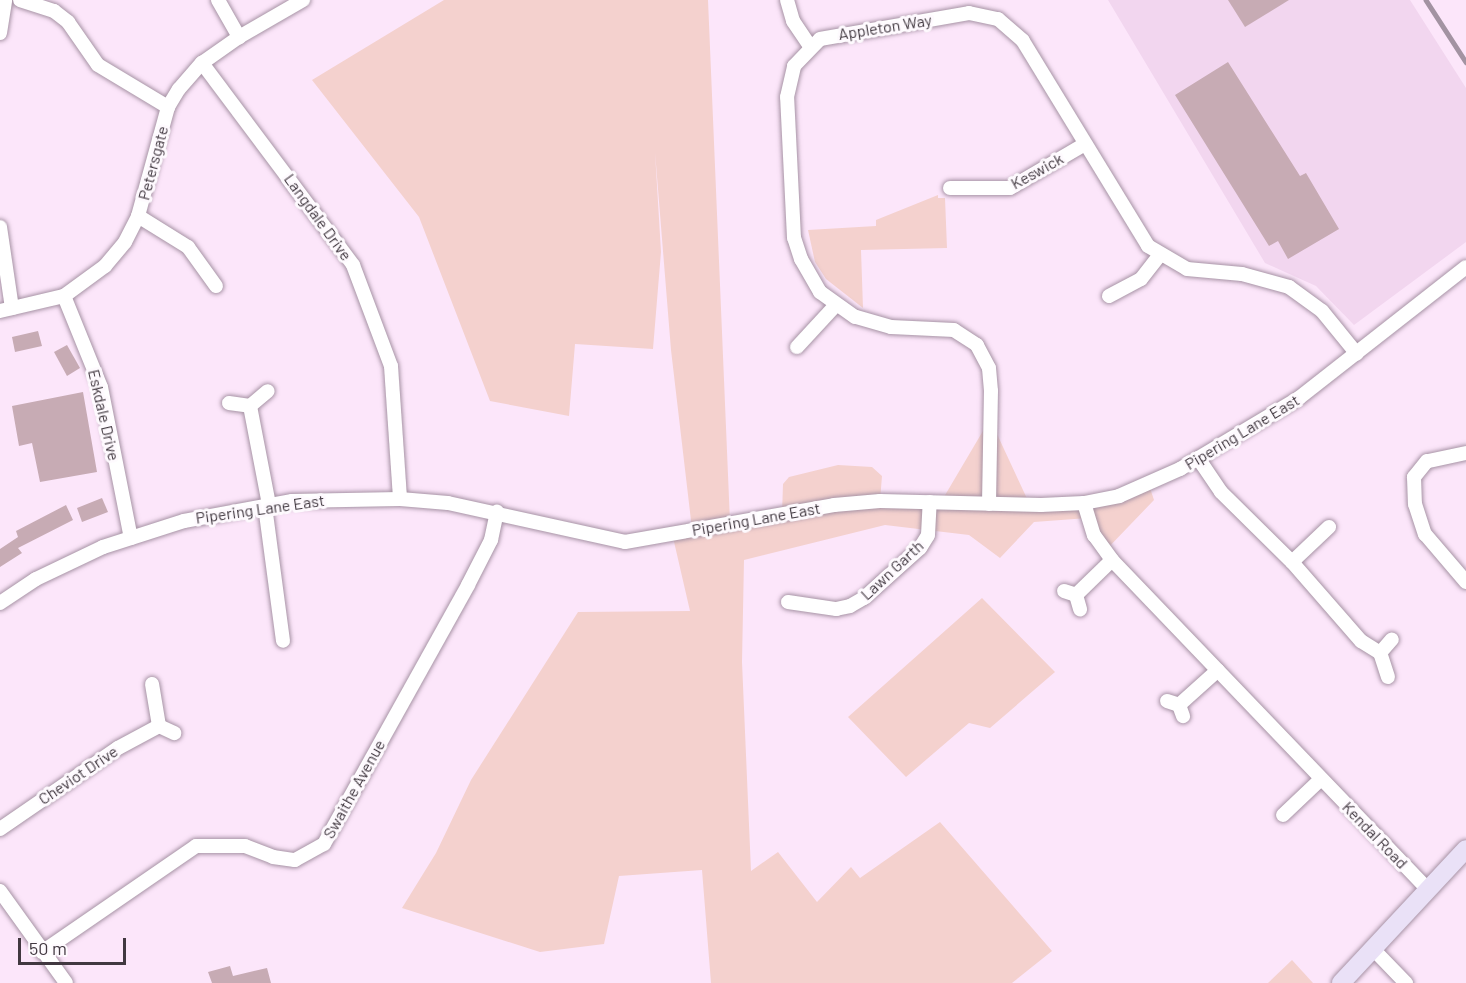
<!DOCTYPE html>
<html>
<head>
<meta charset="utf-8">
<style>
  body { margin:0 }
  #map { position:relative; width:1466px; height:983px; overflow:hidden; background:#fce6fa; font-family:Barlow,sans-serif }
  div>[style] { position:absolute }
  .built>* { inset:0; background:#f2d6ef }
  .green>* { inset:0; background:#f4d1ce }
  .building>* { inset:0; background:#c7abb4 }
  .roads { filter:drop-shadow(0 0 2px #a793a5) drop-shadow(0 0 2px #a793a5) }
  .street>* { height:14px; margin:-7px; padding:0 7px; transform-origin:7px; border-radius:7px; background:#fff }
  .secondary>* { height:18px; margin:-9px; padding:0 9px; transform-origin:9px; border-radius:9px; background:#eae1f7 }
  .rail>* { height:4.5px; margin:-2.25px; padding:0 2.25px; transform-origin:2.25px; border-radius:2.25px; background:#a393a2 }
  span { translate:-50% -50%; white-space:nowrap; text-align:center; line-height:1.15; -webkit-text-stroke:6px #fefafe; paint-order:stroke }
  .street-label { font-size:16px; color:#413840 }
  .scale { position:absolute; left:18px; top:938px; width:108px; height:27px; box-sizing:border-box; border:3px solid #413840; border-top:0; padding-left:8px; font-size:18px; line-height:21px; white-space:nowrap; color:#413840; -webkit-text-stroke:4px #fefafe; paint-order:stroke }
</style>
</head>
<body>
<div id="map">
  <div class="built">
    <i style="clip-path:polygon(1108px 0,1410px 0,1466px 88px,1466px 242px,1354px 325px,1316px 286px,1265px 263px)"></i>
  </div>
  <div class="green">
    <i style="clip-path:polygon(444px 0,708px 0,730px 522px,782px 514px,783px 484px,789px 477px,838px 465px,872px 467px,882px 476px,880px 501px,941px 502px,990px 419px,1030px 505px,1149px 485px,1154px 500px,1105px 551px,1088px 518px,1034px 522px,1000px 558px,969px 535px,885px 525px,744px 560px,742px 662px,751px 871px,778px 852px,817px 902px,851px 867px,860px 878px,940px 822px,1052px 951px,1012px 983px,711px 983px,702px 870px,619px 876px,604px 944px,540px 952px,402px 908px,436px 853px,471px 780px,578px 612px,690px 611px,672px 533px,692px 529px,671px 350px,655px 152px,661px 252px,653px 349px,575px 344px,569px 416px,490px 401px,419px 217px,312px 80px)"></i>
    <i style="clip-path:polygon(938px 195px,938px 198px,945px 198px,947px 248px,861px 250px,863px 308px,826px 279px,815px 262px,808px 230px,876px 226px,876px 220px)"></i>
    <i style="clip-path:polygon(982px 598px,1055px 672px,990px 728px,969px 723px,906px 777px,848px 717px)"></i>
    <i style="clip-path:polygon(1292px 960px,1313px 983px,1268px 983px)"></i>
  </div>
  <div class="building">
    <i style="clip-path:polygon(1228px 0,1289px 0,1245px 27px)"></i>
    <i style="clip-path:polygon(1228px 62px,1300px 176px,1306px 173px,1339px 229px,1288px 259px,1278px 241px,1269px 246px,1175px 95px)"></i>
    <i style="clip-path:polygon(38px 331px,42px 346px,15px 352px,12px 337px)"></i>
    <i style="clip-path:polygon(67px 345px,80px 368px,67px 376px,54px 352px)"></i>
    <i style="clip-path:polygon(83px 392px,97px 472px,40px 482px,32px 443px,19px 446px,12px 406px)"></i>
    <i style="clip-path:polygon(102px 498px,108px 512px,82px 522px,77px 508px)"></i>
    <i style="clip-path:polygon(66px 505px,73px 520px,18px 548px,22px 553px,0 567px,0 549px,18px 537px,16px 531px)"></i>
    <i style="clip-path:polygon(230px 966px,233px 976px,267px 968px,271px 983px,212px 983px,208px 972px)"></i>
  </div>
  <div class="roads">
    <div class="street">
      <i style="left:20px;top:0;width:36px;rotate:18deg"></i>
      <i style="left:54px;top:11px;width:18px;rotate:38deg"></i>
      <i style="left:68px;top:22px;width:52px;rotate:55.1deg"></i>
      <i style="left:98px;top:65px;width:82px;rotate:31deg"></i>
      <i style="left:218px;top:0;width:43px;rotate:60.4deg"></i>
      <i style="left:787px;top:0;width:22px;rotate:74deg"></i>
      <i style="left:793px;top:21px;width:30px;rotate:56deg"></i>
      <i style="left:0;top:33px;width:33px;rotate:-81deg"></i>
      <i style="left:202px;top:63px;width:252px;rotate:53.2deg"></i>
      <i style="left:353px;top:265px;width:108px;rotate:69.4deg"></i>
      <i style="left:391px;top:366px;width:133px;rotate:86.1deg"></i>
      <i style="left:950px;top:188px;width:60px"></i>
      <i style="left:1010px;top:188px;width:87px;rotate:-30.4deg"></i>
      <i style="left:138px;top:216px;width:59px;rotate:31.8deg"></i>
      <i style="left:188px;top:247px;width:48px;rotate:54.3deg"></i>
      <i style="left:0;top:227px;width:82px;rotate:81.6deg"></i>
      <i style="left:64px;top:296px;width:98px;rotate:67.9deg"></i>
      <i style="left:101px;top:387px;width:154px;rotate:78.8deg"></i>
      <i style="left:1109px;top:296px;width:36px;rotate:-28deg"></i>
      <i style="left:1141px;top:279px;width:29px;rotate:-52deg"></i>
      <i style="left:0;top:311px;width:66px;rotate:-13.2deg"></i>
      <i style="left:64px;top:296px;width:51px;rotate:-36.2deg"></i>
      <i style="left:105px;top:266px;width:31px;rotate:-50deg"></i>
      <i style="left:125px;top:242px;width:29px;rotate:-63deg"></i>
      <i style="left:138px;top:216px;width:113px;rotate:-74.6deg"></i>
      <i style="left:168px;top:107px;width:21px;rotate:-59deg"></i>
      <i style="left:179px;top:89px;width:35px;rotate:-49deg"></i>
      <i style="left:202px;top:63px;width:45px;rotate:-35.1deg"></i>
      <i style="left:239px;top:37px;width:74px;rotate:-30deg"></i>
      <i style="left:797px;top:347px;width:56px;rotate:-47.2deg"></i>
      <i style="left:229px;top:403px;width:21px;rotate:8deg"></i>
      <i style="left:250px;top:406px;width:23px;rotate:-40deg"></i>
      <i style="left:250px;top:406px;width:101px;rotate:79.1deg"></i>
      <i style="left:1466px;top:453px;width:40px;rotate:168deg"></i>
      <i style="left:1427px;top:461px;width:21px;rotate:129deg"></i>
      <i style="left:1414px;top:477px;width:27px;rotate:88deg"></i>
      <i style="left:1415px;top:504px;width:32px;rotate:72deg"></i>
      <i style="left:1425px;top:534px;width:63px;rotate:49.5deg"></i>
      <i style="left:1198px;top:458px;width:41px;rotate:55.9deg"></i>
      <i style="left:1221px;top:492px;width:100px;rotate:44.6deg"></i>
      <i style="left:1292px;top:562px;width:105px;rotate:48.9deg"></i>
      <i style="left:1361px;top:641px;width:22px;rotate:32deg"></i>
      <i style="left:1084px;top:503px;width:34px;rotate:73deg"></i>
      <i style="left:1094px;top:535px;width:31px;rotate:54deg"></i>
      <i style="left:1112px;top:560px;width:458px;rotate:46.2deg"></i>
      <i style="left:989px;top:504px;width:113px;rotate:-89deg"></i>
      <i style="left:991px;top:391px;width:23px;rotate:-95deg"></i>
      <i style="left:989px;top:368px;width:26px;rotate:-118deg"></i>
      <i style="left:977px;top:345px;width:27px;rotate:-147deg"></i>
      <i style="left:954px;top:330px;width:63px;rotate:-177.3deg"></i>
      <i style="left:891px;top:327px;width:37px;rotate:-164deg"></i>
      <i style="left:855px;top:317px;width:43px;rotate:-144.5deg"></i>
      <i style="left:820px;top:292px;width:38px;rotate:-120deg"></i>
      <i style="left:801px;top:259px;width:22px;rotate:-108deg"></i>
      <i style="left:794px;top:238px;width:141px;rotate:-92.8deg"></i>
      <i style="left:787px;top:97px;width:32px;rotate:-77deg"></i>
      <i style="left:794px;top:66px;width:37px;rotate:-46deg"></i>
      <i style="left:820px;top:39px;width:151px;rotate:-9.9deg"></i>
      <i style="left:969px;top:13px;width:30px;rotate:12deg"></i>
      <i style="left:998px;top:19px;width:33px;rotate:41deg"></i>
      <i style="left:1023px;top:41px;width:240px;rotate:58.6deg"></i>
      <i style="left:1148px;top:246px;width:45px;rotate:30.5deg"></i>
      <i style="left:1187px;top:269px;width:55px;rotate:5.2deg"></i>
      <i style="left:1242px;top:274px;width:49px;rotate:15.5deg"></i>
      <i style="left:1289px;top:287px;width:41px;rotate:36deg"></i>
      <i style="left:1322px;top:311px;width:55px;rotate:50.9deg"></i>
      <i style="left:265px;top:506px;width:136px;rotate:82.4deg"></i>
      <i style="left:1292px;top:562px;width:51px;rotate:-43.4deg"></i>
      <i style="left:1064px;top:591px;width:13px;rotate:18deg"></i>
      <i style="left:1076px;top:595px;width:15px;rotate:74deg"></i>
      <i style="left:1076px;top:595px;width:50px;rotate:-44.2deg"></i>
      <i style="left:788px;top:602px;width:49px;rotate:8.3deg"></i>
      <i style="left:836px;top:609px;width:14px;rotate:-12deg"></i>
      <i style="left:850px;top:606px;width:16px;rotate:-30deg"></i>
      <i style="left:864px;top:598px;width:75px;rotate:-41.8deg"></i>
      <i style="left:920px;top:548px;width:15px;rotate:-58deg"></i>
      <i style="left:928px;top:535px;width:33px;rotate:-87deg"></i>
      <i style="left:0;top:603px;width:43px;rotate:-33.7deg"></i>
      <i style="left:36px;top:579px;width:74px;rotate:-25.5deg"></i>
      <i style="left:103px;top:547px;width:85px;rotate:-17.8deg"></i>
      <i style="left:184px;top:521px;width:110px;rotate:-10.5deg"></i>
      <i style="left:292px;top:501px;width:108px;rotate:-1.1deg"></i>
      <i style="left:400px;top:499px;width:48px;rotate:4.8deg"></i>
      <i style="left:448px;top:503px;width:181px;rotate:12.4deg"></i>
      <i style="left:625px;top:542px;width:212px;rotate:-10deg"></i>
      <i style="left:834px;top:505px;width:46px;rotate:-5deg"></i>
      <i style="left:880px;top:501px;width:161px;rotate:1.4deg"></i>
      <i style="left:1041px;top:505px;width:43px;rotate:-2.7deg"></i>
      <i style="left:1084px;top:503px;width:36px;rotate:-11deg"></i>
      <i style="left:1119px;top:496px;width:67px;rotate:-23.9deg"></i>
      <i style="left:1180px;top:469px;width:139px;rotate:-30.8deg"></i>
      <i style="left:1299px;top:398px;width:212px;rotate:-38.1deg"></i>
      <i style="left:1388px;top:677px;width:25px;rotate:-108deg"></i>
      <i style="left:1380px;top:653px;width:18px;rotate:-49deg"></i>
      <i style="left:152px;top:684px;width:43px;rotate:80.5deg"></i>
      <i style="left:159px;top:726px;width:17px;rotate:25deg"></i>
      <i style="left:1167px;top:701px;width:13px;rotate:18deg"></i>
      <i style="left:1179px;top:705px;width:12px;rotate:70deg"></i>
      <i style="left:1179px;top:705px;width:52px;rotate:-41.9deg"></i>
      <i style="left:1283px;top:815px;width:52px;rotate:-43.5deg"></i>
      <i style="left:0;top:829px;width:143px;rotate:-34.5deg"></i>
      <i style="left:118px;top:748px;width:47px;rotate:-28.2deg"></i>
      <i style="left:0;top:891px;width:113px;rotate:54.3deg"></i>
      <i style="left:1374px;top:950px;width:46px;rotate:45.9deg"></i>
      <i style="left:42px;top:952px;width:187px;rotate:-34.5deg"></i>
      <i style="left:196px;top:846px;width:49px"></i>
      <i style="left:245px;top:846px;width:30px;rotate:21deg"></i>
      <i style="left:273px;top:857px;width:22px;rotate:8deg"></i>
      <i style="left:295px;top:860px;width:33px;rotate:-29deg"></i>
      <i style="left:324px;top:844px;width:296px;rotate:-60.9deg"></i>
      <i style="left:468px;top:585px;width:51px;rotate:-62.9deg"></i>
      <i style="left:491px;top:540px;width:29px;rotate:-78deg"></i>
    </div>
    <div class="secondary">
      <i style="left:1341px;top:983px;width:183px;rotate:-47deg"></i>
    </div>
  </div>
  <div class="rail">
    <i style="left:1426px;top:0;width:74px;rotate:57.2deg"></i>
  </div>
  <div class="street-label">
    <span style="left:885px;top:27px;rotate:-9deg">Appleton Way</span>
    <span style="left:153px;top:163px;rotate:-75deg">Petersgate</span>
    <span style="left:1037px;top:171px;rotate:-29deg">Keswick</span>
    <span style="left:318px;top:217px;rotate:54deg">Langdale Drive</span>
    <span style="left:104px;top:415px;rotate:77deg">Eskdale Drive</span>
    <span style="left:1242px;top:432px;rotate:-31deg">Pipering Lane East</span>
    <span style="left:260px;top:509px;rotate:-8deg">Pipering Lane East</span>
    <span style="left:756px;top:519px;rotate:-10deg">Pipering Lane East</span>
    <span style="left:892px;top:570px;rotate:-43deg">Lawn Garth</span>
    <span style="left:78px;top:775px;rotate:-34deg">Cheviot Drive</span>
    <span style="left:354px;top:789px;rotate:-61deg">Swaithe Avenue</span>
    <span style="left:1375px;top:835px;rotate:46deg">Kendal Road</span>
  </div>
  <div class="scale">50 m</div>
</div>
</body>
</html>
